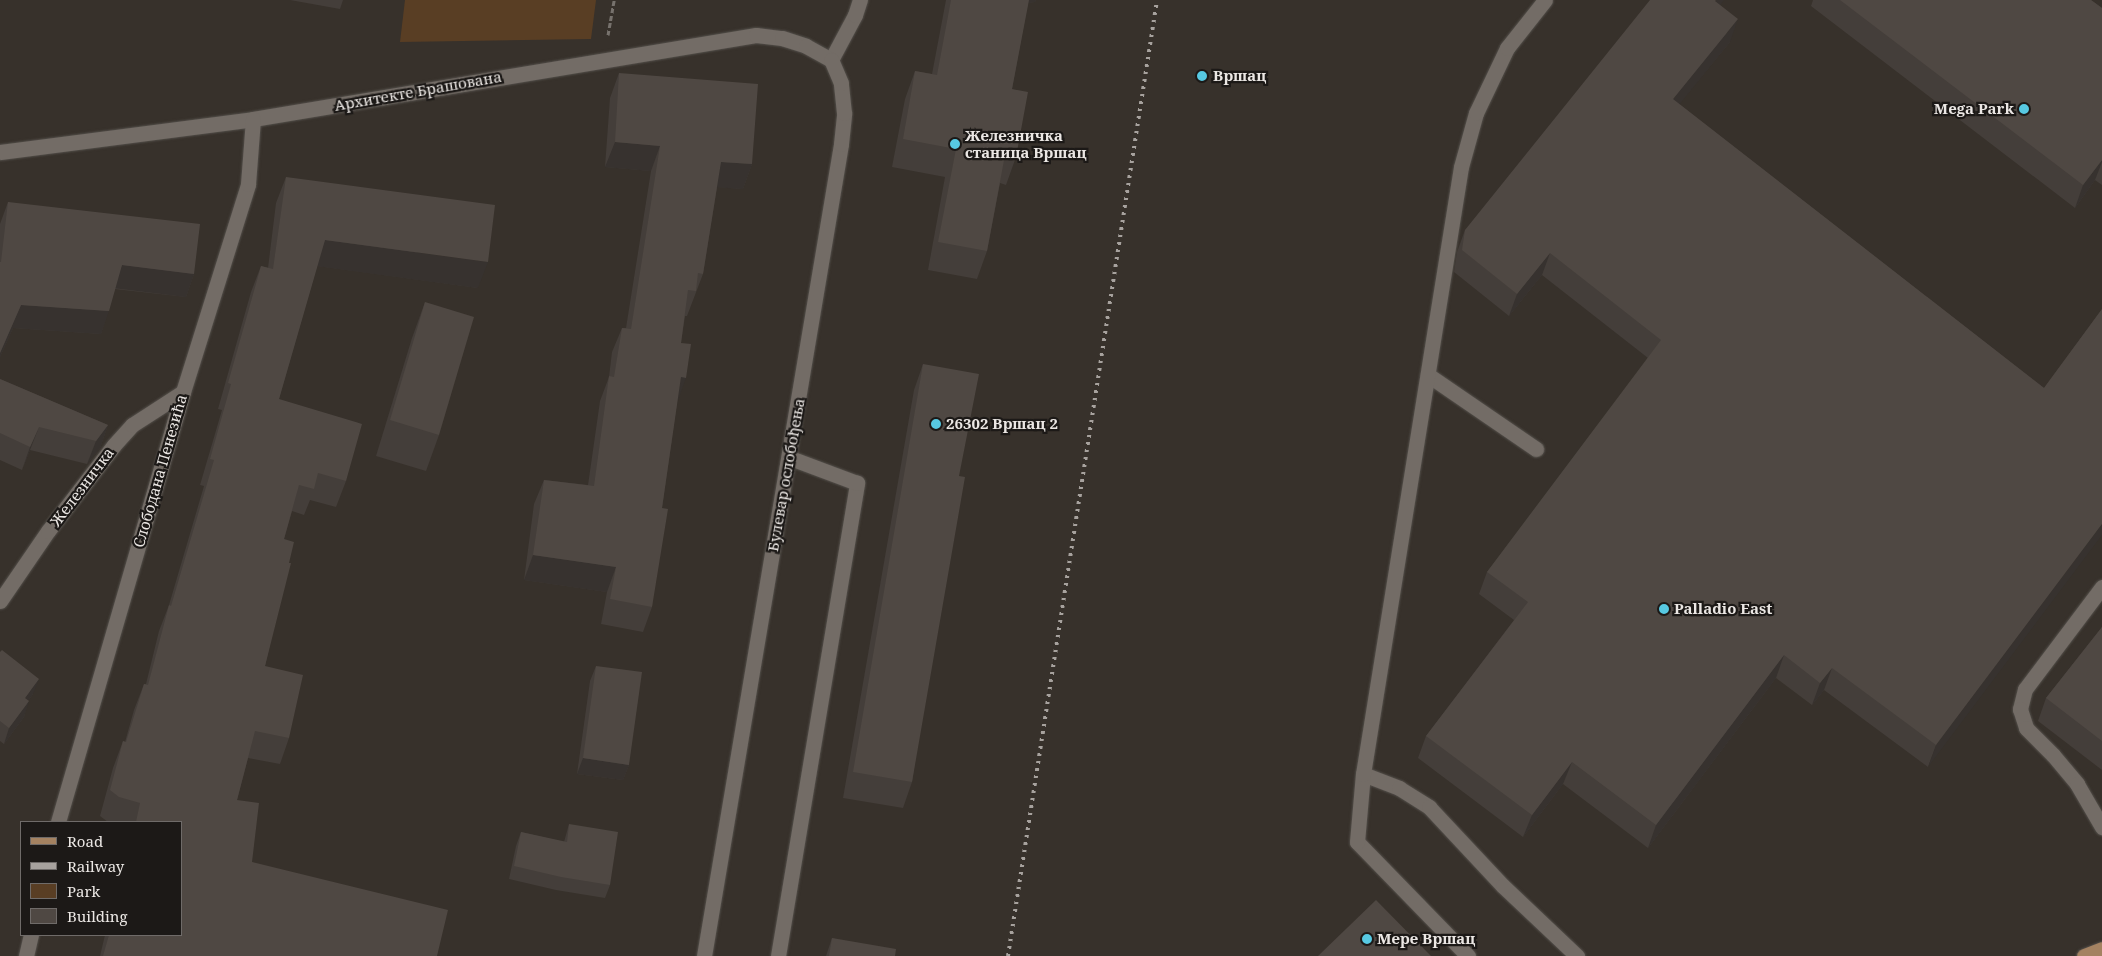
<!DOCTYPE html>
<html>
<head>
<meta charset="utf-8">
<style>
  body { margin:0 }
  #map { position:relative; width:2102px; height:956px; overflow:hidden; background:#37312b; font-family:"Noto Serif",serif }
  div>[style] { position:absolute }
  .green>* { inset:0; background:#593e24 }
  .path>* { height:3px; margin-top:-1.5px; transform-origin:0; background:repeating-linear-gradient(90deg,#77726d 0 5px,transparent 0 7.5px) }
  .roads { filter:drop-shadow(0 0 1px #534f4a) drop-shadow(0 0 1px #534f4a) }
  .minor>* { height:15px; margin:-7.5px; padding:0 7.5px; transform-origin:7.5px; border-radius:7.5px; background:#736c66 }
  .major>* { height:15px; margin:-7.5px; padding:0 7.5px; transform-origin:7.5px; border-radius:7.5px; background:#a48261 }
  .rail>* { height:4px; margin-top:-2px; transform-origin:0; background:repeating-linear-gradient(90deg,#a7a29e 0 2.5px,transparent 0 7.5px) }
  .wall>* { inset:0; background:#443e3a }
  .shaded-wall>* { inset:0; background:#37322f }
  .building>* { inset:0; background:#4f4843 }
  .dots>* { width:14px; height:14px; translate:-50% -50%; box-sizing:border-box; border:2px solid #1c1917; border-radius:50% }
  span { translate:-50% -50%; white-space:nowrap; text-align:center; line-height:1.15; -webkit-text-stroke:4.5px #1c1917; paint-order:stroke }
  .poi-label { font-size:15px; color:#ebe7e4; font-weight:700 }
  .left { translate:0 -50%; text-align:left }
  .right { translate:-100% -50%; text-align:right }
  .street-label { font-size:15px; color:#ebe7e4 }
  .legend { position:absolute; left:20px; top:821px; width:162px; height:115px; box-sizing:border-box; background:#1c1917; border:1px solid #6f6b69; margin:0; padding:6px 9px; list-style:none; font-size:15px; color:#ebe7e4 }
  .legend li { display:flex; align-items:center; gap:10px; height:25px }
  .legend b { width:25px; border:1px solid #6f6b69 }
</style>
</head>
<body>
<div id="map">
  <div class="green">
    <i style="clip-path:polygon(405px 0,596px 0,591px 39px,400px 42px)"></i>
  </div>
  <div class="path">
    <i style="left:608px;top:35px;width:36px;rotate:-80deg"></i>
  </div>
  <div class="roads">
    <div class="minor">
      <i style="left:831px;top:60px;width:51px;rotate:-61.9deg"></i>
      <i style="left:855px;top:15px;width:16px;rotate:-72deg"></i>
      <i style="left:0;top:152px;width:255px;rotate:-7.4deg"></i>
      <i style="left:253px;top:119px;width:510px;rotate:-9.48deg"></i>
      <i style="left:756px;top:35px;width:26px;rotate:7deg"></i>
      <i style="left:782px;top:38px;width:25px;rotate:18deg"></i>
      <i style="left:806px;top:46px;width:29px;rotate:29deg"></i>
      <i style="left:1428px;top:375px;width:131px;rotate:34.4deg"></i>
      <i style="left:2102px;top:587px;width:128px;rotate:127deg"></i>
      <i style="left:2025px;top:689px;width:21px;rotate:104deg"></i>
      <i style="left:2020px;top:709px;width:20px;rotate:72deg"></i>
      <i style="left:2026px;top:728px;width:38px;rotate:45deg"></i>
      <i style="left:2053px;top:755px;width:38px;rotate:50deg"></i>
      <i style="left:2077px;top:784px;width:50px;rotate:59.8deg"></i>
      <i style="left:0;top:601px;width:85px;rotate:-55.6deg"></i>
      <i style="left:48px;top:531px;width:108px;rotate:-52.5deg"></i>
      <i style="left:114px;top:445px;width:27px;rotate:-48deg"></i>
      <i style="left:132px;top:425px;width:61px;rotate:-32.9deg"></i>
      <i style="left:1363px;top:774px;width:39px;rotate:21deg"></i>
      <i style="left:1399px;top:788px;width:36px;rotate:32deg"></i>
      <i style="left:1429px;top:807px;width:108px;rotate:46.9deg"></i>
      <i style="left:1503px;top:886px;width:102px;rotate:43.4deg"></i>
      <i style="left:58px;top:822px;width:448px;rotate:-73.8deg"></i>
      <i style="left:183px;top:392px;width:218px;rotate:-72.6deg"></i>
      <i style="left:248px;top:184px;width:65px;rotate:-85.6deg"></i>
      <i style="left:26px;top:956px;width:22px;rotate:-77deg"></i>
      <i style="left:704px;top:956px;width:823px;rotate:-80.42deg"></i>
      <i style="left:841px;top:144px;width:31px;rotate:-84deg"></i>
      <i style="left:844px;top:113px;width:30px;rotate:-96deg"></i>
      <i style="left:841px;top:83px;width:25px;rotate:-113deg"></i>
      <i style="left:778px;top:956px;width:480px;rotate:-80.5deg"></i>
      <i style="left:857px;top:483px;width:72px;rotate:-159.5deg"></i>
      <i style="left:1468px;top:956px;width:159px;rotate:-134.2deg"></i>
      <i style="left:1357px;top:842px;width:68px;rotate:-85deg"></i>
      <i style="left:1363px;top:774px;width:615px;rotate:-80.83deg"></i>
      <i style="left:1461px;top:167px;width:56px;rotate:-74.5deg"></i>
      <i style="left:1476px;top:113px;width:72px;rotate:-64.5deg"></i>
      <i style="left:1507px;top:48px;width:61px;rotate:-51.6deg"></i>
    </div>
    <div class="major">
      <i style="left:2084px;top:956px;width:19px;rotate:-21deg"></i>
    </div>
  </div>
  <div class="rail">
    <i style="left:1008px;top:956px;width:968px;rotate:-81.14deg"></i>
  </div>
  <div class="wall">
    <i style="clip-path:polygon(290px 0,343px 0,340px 9px)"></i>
    <i style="clip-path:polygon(946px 0,1036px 0,1035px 2px,1028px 3px,1012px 89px,1016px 157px,1006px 185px,1000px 183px,987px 251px,977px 279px,928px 270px,945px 177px,892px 167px,905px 99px,915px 71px,932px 74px)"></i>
    <i style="clip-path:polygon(1813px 0,2091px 0,2102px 8px,2102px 185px,2095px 180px,2075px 208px,1811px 6px)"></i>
    <i style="clip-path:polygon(1720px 5px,1730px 42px,1679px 104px,2044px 388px,2102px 309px,1928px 767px,1824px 690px,1812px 705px,1776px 678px,1648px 848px,1563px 784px,1523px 837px,1418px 758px,1426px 736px,1514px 620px,1479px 594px,1487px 572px,1648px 358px,1542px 275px,1509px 316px,1454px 272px,1457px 252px,1465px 230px)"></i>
    <i style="clip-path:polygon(619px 73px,752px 164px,743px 189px,717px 187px,703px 274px,687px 316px,685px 316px,681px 343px,677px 403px,662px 508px,652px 607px,643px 632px,601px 624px,607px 592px,524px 580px,534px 504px,544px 480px,588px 485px,600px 401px,609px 377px,612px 352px,622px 328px,626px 328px,651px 171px,605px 167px,610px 98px)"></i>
    <i style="clip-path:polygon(286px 177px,478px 288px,317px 266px,279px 399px,346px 481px,336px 507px,310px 500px,304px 515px,292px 511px,284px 539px,289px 563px,265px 666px,289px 738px,280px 764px,248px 758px,237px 800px,252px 862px,437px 956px,100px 956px,105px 935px,181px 935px,181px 822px,108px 822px,100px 816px,113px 768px,123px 741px,125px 742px,134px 710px,144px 684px,146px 684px,159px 631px,169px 605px,204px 486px,200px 485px,222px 410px,218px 409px,251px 292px,261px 266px,268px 268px,276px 203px)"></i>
    <i style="clip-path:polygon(8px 202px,194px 274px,186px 297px,115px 289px,101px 334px,13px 328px,0 357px,0 224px)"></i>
    <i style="clip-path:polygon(425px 302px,439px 435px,426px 471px,376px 456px,412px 338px)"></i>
    <i style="clip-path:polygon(923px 364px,959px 476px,912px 782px,903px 808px,843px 798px,914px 390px)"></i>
    <i style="clip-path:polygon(0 379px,108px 425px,100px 448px,87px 464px,30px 450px,22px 470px,0 460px)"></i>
    <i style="clip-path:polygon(2102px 627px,2102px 770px,2038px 721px,2046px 698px)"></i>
    <i style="clip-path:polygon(0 652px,33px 694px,28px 701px,24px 717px,4px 744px,0 741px)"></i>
    <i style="clip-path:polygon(596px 666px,629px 765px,623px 780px,577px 774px,590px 681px)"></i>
    <i style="clip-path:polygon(569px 824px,610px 885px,605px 898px,556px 890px,509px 879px,516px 846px,521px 832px,564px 842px)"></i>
    <i style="clip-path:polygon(832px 938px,895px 956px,826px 956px)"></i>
  </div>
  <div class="shaded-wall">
    <i style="clip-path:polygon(1024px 0,1036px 0,1035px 2px,1023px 4px)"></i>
    <i style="clip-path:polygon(1716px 0,1724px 0,1707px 23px)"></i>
    <i style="clip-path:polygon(1738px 19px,1730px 42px,1665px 122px,1673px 99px)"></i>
    <i style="clip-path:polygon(615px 142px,660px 146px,651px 171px,605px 167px)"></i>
    <i style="clip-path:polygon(2102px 160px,2102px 162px,2095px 180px,2075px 208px,2083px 185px)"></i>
    <i style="clip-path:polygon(721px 162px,752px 164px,743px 189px,712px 187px)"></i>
    <i style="clip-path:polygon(325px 240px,488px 262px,478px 288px,316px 266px)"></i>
    <i style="clip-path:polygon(1550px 253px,1542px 275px,1509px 316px,1517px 294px)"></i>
    <i style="clip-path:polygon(122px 265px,194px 274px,186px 297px,113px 288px)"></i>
    <i style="clip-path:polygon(21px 305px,109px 311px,101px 334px,13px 328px,0 357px,0 353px)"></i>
    <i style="clip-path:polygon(681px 377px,686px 378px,677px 403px)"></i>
    <i style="clip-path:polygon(108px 425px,100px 448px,87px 464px,96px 441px)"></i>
    <i style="clip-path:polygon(39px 427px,30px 450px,22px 470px,30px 447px)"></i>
    <i style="clip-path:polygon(2102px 524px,2102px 535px,1928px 767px,1936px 745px)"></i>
    <i style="clip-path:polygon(533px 555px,616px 567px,607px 592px,524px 580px)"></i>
    <i style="clip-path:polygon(1784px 655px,1776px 678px,1648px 848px,1656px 825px)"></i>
    <i style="clip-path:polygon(1832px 668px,1824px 690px,1812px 705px,1820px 683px)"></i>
    <i style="clip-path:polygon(39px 679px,33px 694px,19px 714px,25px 698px)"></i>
    <i style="clip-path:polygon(29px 701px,24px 717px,4px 744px,9px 728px)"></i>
    <i style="clip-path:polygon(583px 758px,629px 765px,623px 780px,577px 774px)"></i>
    <i style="clip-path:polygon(1572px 762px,1563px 784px,1523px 837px,1532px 815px)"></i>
  </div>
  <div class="building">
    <i style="clip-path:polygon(951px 0,1029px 0,1012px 89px,1028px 92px,1016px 157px,1005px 155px,987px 251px,938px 242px,956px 149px,903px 139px,915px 71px,937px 75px)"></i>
    <i style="clip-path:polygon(1650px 0,1716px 0,1715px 1px,1738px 19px,1673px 99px,2044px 388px,2102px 309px,2102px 524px,1936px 745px,1832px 668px,1820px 683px,1784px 655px,1656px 825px,1572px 762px,1532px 815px,1426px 736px,1528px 602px,1487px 572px,1661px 340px,1550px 253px,1517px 294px,1462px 250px,1465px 230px)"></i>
    <i style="clip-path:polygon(1840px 0,2091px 0,2102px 8px,2102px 160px,2083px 185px)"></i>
    <i style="clip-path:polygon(619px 73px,758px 84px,752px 164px,721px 162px,703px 274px,698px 273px,696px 291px,688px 290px,681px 343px,691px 344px,686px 378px,681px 377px,662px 508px,668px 509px,652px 607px,610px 599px,616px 567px,533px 555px,544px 480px,594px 486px,609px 376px,614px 377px,622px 328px,631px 329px,660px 146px,615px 142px)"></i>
    <i style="clip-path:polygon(286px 177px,495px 205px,488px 262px,325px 240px,279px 399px,362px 424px,346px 481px,318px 473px,314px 489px,299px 485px,284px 539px,294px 542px,289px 563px,291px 563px,265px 666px,303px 675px,289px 738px,255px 731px,237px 800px,259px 803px,252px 862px,448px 910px,437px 956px,103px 956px,109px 935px,181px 935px,181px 822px,136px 822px,140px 803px,119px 797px,110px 790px,123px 741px,126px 742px,144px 684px,148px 685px,169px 605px,171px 606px,214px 460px,210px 459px,231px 384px,228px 383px,261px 266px,273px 269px)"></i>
    <i style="clip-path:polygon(8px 202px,200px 224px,194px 274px,122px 265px,109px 311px,21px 305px,0 353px,0 262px,1px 262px)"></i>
    <i style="clip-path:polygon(425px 302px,474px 317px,439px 435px,390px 420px)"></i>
    <i style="clip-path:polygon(923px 364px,979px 374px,959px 476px,965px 477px,912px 782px,853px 772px)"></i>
    <i style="clip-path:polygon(0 379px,108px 425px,96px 441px,39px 427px,30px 447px,0 433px)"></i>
    <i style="clip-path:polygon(2102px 627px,2102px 741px,2046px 698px)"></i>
    <i style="clip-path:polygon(2px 650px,39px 679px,25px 698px,29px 701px,9px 728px,0 721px,0 652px)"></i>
    <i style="clip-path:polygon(596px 666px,642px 672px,629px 765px,583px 758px)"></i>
    <i style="clip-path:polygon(569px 824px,618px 832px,610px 885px,561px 877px,514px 866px,521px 832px,567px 842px)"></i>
    <i style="clip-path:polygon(1376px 900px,1431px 956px,1318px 956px)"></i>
    <i style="clip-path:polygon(832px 938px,896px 949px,895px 956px,829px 956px)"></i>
  </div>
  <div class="dots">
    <i style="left:1202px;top:76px;background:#57c9e2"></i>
    <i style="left:2024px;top:109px;background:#57c9e2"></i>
    <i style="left:955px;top:144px;background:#57c9e2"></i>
    <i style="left:936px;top:424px;background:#57c9e2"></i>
    <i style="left:1664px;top:609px;background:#57c9e2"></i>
    <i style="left:1367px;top:939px;background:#57c9e2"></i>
  </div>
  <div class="poi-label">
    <span class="left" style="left:1213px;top:76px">Вршац</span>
    <span class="right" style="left:2014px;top:109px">Mega Park</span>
    <span class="left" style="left:965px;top:144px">Железничка<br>станица Вршац</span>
    <span class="left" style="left:946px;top:424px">26302 Вршац 2</span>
    <span class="left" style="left:1674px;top:609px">Palladio East</span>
    <span class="left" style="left:1377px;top:939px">Мере Вршац</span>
  </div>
  <div class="street-label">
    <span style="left:418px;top:91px;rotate:-10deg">Архитекте Брашована</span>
    <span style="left:160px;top:471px;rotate:-74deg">Слободана Пенезића</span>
    <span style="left:786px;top:475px;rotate:-80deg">Булевар ослобођења</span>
    <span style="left:82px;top:487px;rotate:-53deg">Железничка</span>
  </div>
  <ul class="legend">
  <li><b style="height:6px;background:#a48261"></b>Road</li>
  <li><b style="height:6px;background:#a7a29e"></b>Railway</li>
  <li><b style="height:14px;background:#593e24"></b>Park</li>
  <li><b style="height:14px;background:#4f4843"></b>Building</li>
  </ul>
</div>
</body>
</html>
